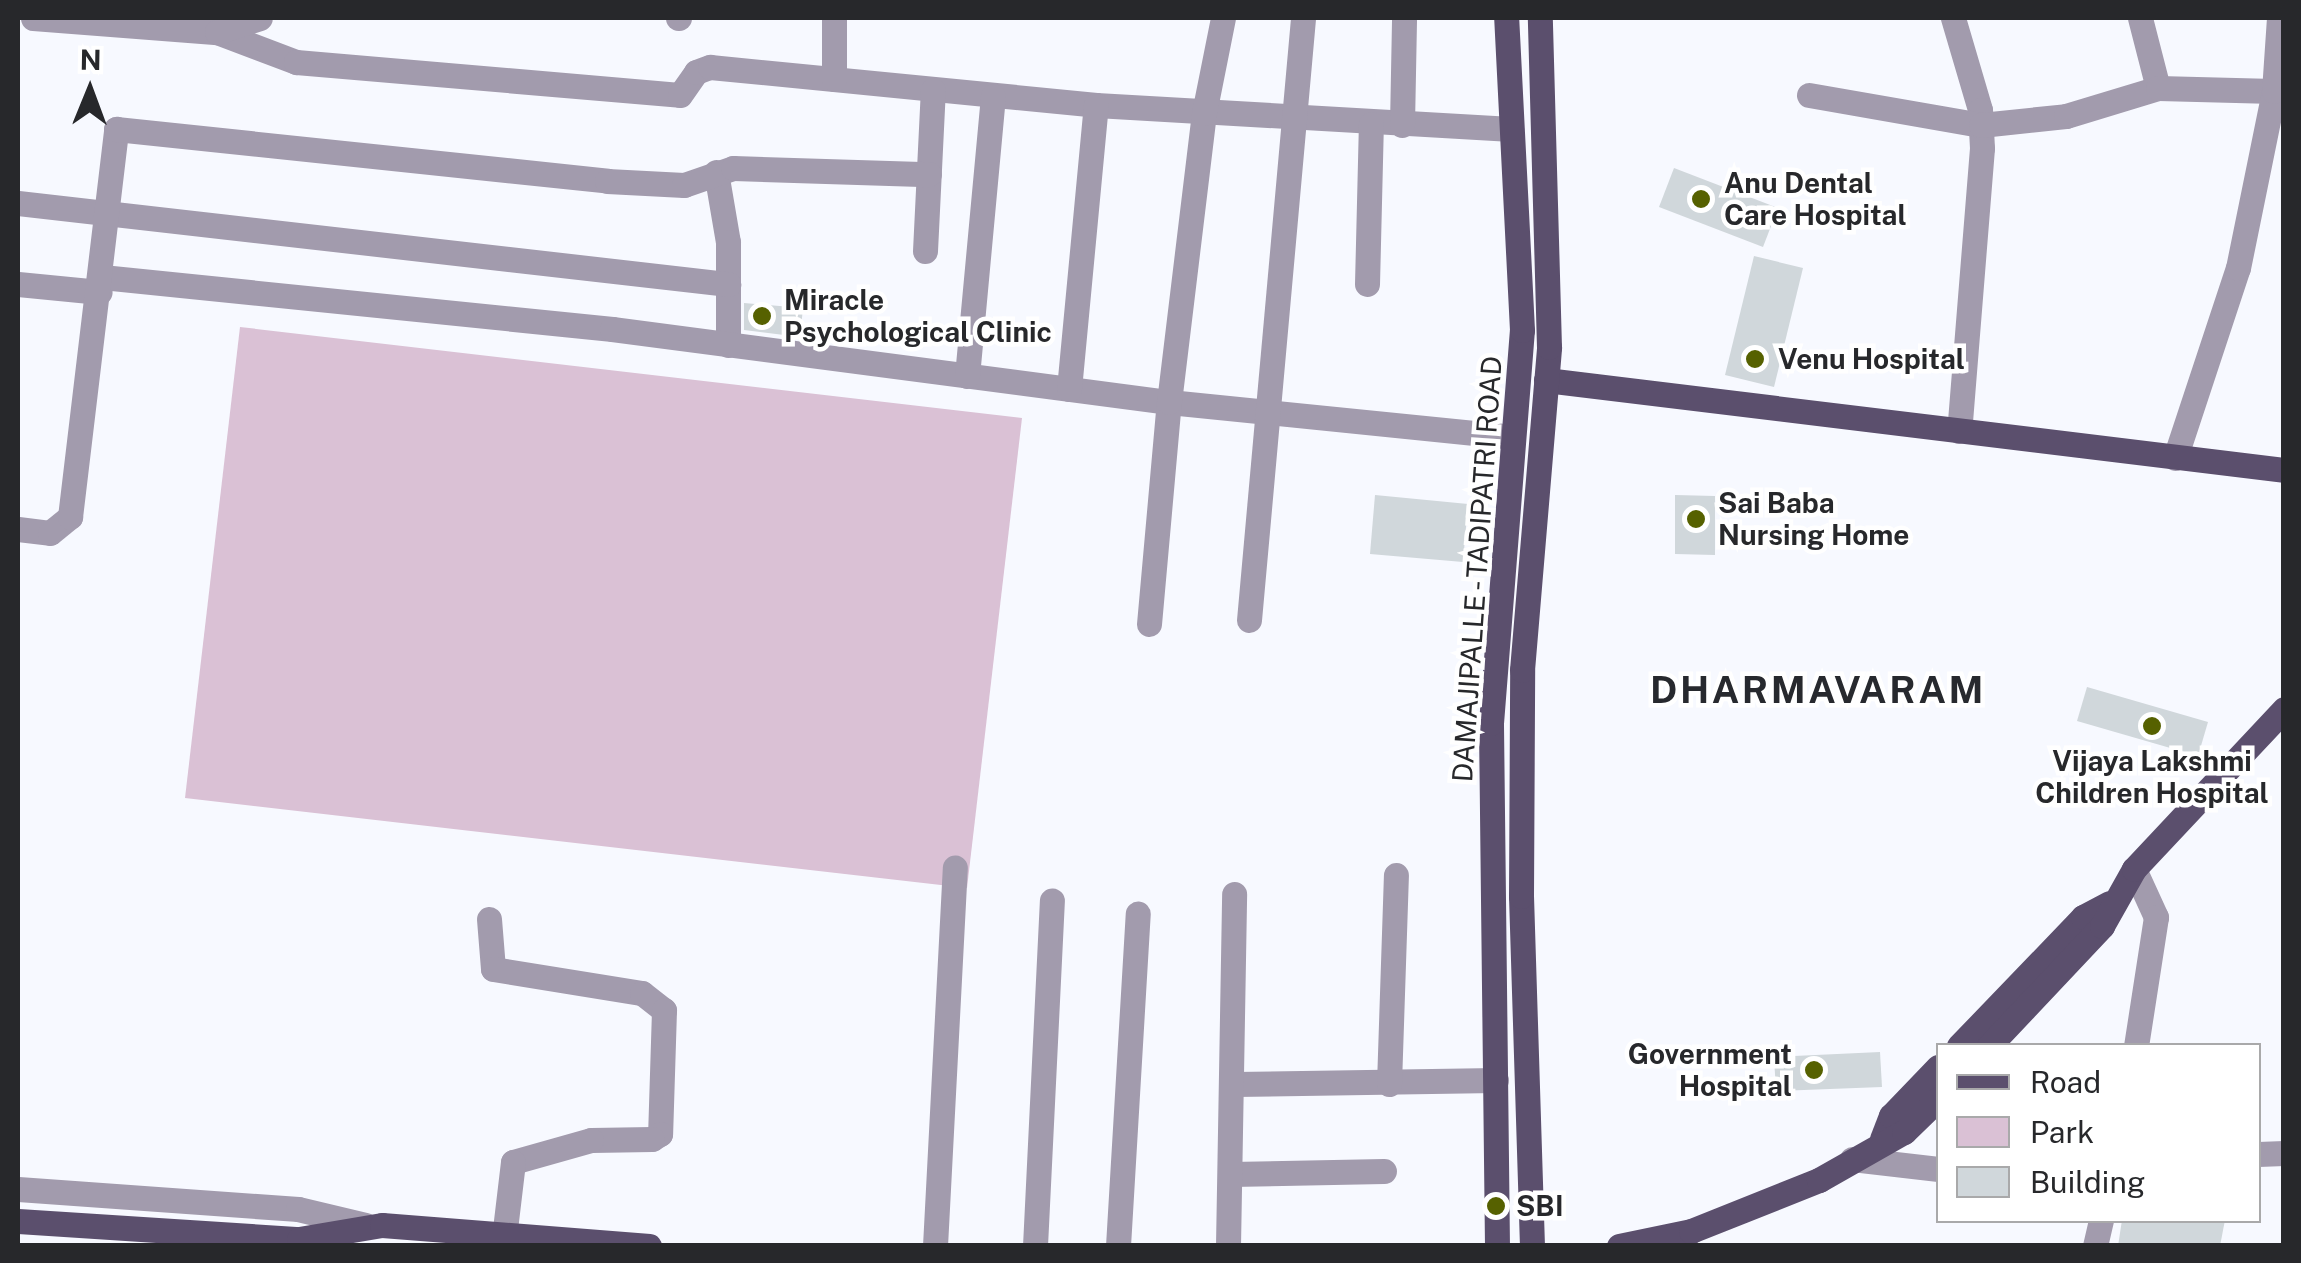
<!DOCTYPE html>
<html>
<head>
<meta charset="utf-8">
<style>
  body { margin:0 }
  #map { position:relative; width:2301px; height:1263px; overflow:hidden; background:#f7f9ff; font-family:"Public Sans",sans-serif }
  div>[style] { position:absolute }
  .green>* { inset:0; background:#dac1d5 }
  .building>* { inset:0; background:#d0d7db }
  .minor>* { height:25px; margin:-12.5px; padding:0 12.5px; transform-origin:12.5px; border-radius:12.5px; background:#a29bad }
  .major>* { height:25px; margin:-12.5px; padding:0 12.5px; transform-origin:12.5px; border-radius:12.5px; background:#5b4f6d }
  .dots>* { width:28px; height:28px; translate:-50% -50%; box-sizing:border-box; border:5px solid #fff; border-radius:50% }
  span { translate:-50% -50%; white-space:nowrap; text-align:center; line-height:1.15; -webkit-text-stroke:9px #fff; paint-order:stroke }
  .poi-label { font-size:28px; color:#27282b; font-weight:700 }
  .left { translate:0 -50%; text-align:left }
  .right { translate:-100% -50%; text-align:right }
  .street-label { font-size:28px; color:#27282b }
  .district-label { font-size:38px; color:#27292e; font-weight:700; letter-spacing:2.5px }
  .frame { position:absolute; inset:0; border:20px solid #27282b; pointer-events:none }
  .legend { position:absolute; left:1936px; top:1043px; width:325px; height:180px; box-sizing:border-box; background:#fff; border:2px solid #a9a9aa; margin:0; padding:12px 18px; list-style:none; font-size:30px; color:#27282b }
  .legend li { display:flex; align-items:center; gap:20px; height:50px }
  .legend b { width:50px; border:2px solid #a9a9aa }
  .north { position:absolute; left:40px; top:40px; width:100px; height:100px; -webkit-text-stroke:8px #fff; paint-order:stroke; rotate:1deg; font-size:28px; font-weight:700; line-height:40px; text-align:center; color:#27282b }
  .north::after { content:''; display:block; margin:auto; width:35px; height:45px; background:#27282b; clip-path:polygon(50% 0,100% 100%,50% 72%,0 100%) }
</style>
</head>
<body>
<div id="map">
  <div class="green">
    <i style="clip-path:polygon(240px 327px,1022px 418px,967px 888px,185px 798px)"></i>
  </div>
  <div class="building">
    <i style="clip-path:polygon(1674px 168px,1778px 208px,1763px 247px,1659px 207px)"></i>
    <i style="clip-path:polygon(1754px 256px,1803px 268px,1774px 387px,1725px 375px)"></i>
    <i style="clip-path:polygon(744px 303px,803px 308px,800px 337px,744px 330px)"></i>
    <i style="clip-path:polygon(1375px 495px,1468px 504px,1463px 562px,1370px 554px)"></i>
    <i style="clip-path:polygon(1675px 495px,1715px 496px,1715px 555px,1675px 554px)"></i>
    <i style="clip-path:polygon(2087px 687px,2208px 722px,2198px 756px,2077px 721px)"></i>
    <i style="clip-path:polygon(1880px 1052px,1882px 1087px,1776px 1091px,1774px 1057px)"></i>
    <i style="clip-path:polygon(2122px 1220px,2225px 1220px,2220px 1246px,2118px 1246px)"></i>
  </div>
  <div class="minor">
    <i style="left:33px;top:18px;width:185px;rotate:4.4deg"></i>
    <i style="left:217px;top:32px;width:85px;rotate:20.8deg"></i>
    <i style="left:296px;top:62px;width:385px;rotate:4.9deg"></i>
    <i style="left:680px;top:95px;width:28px;rotate:-55deg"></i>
    <i style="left:696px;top:72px;width:15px;rotate:-20deg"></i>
    <i style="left:710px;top:67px;width:388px;rotate:5.6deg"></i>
    <i style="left:1096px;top:105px;width:416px;rotate:3.3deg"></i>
    <i style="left:678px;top:18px;width:1px"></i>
    <i style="left:834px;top:18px;width:61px;rotate:90deg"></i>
    <i style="left:1953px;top:18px;width:96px;rotate:73.6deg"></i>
    <i style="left:1980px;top:110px;width:38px;rotate:87deg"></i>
    <i style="left:1982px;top:148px;width:284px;rotate:94.6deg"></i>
    <i style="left:2140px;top:18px;width:72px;rotate:75.6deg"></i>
    <i style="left:217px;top:32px;width:45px;rotate:-18deg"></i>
    <i style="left:1809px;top:95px;width:175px;rotate:9.9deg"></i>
    <i style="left:1981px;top:125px;width:85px;rotate:-6deg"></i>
    <i style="left:2066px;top:116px;width:96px;rotate:-16.9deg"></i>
    <i style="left:2158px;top:88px;width:116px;rotate:1.5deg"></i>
    <i style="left:1402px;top:125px;width:107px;rotate:-88.9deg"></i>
    <i style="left:716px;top:172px;width:71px;rotate:80.3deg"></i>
    <i style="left:728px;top:242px;width:103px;rotate:90deg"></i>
    <i style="left:18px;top:203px;width:715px;rotate:6.51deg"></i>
    <i style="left:925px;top:251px;width:161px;rotate:-87.2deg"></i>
    <i style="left:102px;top:277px;width:513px;rotate:5.82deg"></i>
    <i style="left:612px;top:329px;width:562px;rotate:7.47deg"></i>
    <i style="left:1169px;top:402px;width:344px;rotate:5.8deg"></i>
    <i style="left:18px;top:284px;width:82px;rotate:5.6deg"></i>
    <i style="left:1367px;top:284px;width:160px;rotate:-88.6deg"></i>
    <i style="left:967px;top:376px;width:281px;rotate:-84.7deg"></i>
    <i style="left:1069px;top:389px;width:285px;rotate:-84.6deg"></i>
    <i style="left:2175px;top:458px;width:200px;rotate:-71.7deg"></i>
    <i style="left:2238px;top:268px;width:181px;rotate:-78.5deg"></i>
    <i style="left:2274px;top:91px;width:73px;rotate:-86.1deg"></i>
    <i style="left:18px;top:529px;width:32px;rotate:7deg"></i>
    <i style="left:50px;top:533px;width:26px;rotate:-39deg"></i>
    <i style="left:70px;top:517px;width:391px;rotate:-83.2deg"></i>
    <i style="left:116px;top:129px;width:494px;rotate:6deg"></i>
    <i style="left:607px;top:181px;width:77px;rotate:3deg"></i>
    <i style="left:684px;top:185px;width:52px;rotate:-19.1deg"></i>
    <i style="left:733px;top:168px;width:196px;rotate:1.8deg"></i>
    <i style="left:1249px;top:620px;width:604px;rotate:-84.87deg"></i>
    <i style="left:1149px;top:624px;width:223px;rotate:-84.9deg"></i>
    <i style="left:1169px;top:402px;width:291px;rotate:-83.1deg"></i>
    <i style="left:1204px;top:113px;width:97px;rotate:-78.7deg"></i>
    <i style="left:2134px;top:869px;width:53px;rotate:65.4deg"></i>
    <i style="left:2156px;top:917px;width:131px;rotate:98.8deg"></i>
    <i style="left:489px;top:919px;width:50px;rotate:85.4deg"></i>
    <i style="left:493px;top:969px;width:151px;rotate:9.2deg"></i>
    <i style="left:642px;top:993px;width:28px;rotate:38deg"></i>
    <i style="left:664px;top:1010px;width:124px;rotate:91.8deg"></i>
    <i style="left:660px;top:1134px;width:9px;rotate:148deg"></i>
    <i style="left:652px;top:1139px;width:61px;rotate:179.1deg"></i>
    <i style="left:591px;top:1140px;width:81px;rotate:164.2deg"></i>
    <i style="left:513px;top:1162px;width:85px;rotate:96.8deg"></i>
    <i style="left:1235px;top:1084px;width:261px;rotate:-0.9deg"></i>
    <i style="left:1389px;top:1084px;width:209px;rotate:-88.1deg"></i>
    <i style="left:2258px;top:1154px;width:26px;rotate:-2deg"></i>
    <i style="left:1852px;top:1159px;width:87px;rotate:6.6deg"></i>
    <i style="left:1231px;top:1174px;width:153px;rotate:-1.1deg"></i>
    <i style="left:18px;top:1189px;width:281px;rotate:4.1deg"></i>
    <i style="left:298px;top:1209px;width:69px;rotate:13.4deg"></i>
    <i style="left:935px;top:1246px;width:379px;rotate:-87deg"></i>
    <i style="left:1035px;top:1246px;width:346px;rotate:-87.2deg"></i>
    <i style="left:1118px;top:1246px;width:333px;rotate:-86.6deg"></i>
    <i style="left:1228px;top:1246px;width:352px;rotate:-89deg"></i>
    <i style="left:2095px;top:1246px;width:27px;rotate:-77deg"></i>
  </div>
  <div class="major">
    <i style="left:1546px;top:380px;width:743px;rotate:6.95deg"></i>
    <i style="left:1959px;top:1046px;width:179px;rotate:-46.1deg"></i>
    <i style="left:2083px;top:917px;width:30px;rotate:-28deg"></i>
    <i style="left:1989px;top:1046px;width:165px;rotate:-46.7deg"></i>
    <i style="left:2102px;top:926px;width:65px;rotate:-60.7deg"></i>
    <i style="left:2134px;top:869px;width:219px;rotate:-46.8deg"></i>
    <i style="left:1882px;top:1139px;width:25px;rotate:-69deg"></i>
    <i style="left:1891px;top:1116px;width:68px;rotate:-46.2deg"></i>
    <i style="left:18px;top:1221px;width:282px;rotate:3.7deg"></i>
    <i style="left:299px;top:1239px;width:84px;rotate:-9.6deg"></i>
    <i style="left:382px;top:1225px;width:268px;rotate:4.5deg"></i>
    <i style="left:1497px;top:1246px;width:523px;rotate:-90.66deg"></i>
    <i style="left:1491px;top:723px;width:394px;rotate:-85.5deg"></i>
    <i style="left:1522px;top:330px;width:312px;rotate:-92.9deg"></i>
    <i style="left:1532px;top:1246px;width:350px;rotate:-91.8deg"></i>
    <i style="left:1521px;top:896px;width:226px;rotate:-89.7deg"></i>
    <i style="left:1522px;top:670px;width:324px;rotate:-85.2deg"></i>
    <i style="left:1549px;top:347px;width:329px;rotate:-91.6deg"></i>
    <i style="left:1619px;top:1246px;width:74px;rotate:-11.8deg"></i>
    <i style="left:1691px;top:1231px;width:138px;rotate:-21.7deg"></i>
    <i style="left:1819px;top:1180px;width:98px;rotate:-29.5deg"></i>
    <i style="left:1904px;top:1132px;width:47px;rotate:-44.1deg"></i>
  </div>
  <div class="dots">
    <i style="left:1701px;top:199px;background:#566100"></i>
    <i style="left:762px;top:316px;background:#566100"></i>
    <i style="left:1755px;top:359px;background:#566100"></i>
    <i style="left:1696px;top:519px;background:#566100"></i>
    <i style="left:2152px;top:726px;background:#566100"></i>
    <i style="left:1814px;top:1070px;background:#566100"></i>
    <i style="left:1496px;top:1206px;background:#566100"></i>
  </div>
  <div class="poi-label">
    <span class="left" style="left:1724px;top:199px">Anu Dental<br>Care Hospital</span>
    <span class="left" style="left:784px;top:316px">Miracle<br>Psychological Clinic</span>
    <span class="left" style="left:1778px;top:359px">Venu Hospital</span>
    <span class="left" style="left:1718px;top:519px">Sai Baba<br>Nursing Home</span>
    <span style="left:2152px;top:777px">Vijaya Lakshmi<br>Children Hospital</span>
    <span class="right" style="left:1792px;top:1070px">Government<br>Hospital</span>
    <span class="left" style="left:1516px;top:1206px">SBI</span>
  </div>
  <div class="street-label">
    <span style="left:1477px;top:569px;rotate:-86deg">DAMAJIPALLE - TADIPATRI ROAD</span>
  </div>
  <div class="district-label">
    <span style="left:1818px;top:690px">DHARMAVARAM</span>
  </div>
  <div class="frame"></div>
  <ul class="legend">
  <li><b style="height:12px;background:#5b4f6d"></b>Road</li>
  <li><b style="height:28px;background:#dac1d5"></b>Park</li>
  <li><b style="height:28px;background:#d0d7db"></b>Building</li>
  </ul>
  <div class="north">N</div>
</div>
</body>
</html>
